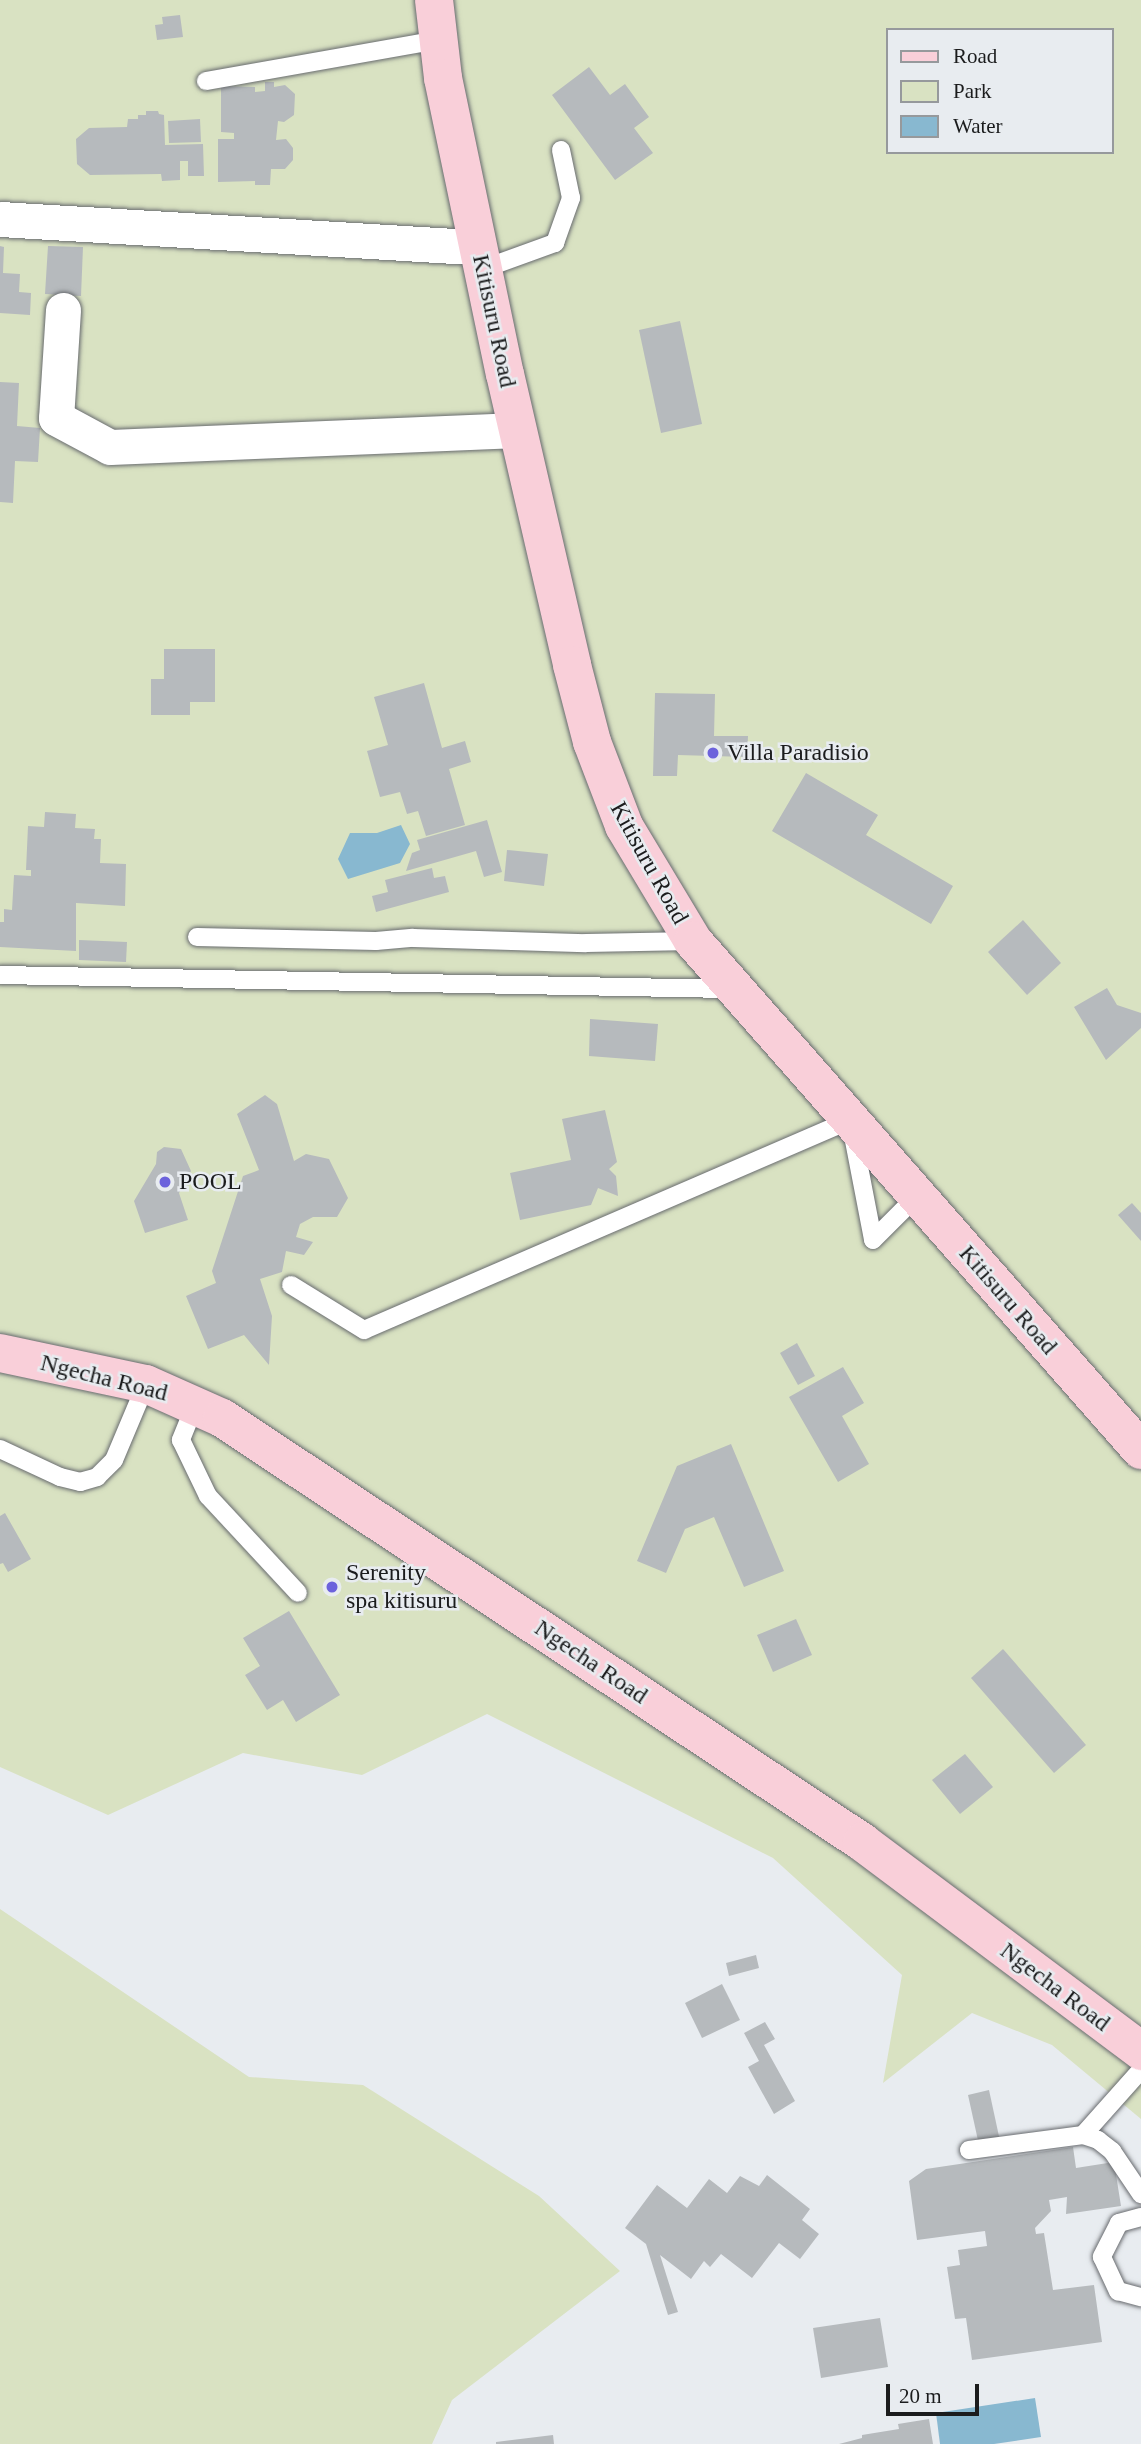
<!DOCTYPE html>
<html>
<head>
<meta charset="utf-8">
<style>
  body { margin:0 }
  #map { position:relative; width:1141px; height:2444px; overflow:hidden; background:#e8ecf0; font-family:Georgia,serif }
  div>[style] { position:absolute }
  .green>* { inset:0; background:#d9e2c2 }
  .water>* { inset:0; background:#88b8d0 }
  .building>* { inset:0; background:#b6babd }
  .roads { filter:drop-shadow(0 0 2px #686b6f) drop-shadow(0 0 2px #686b6f) }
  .lane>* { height:18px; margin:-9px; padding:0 9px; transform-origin:9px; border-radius:9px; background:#fff }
  .street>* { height:35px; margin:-17.5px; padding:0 17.5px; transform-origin:17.5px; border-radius:17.5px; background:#fff }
  .secondary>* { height:38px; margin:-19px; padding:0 19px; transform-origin:19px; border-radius:19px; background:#f9cfd9 }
  .dots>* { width:19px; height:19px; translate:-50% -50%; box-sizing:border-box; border:4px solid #e8ecf0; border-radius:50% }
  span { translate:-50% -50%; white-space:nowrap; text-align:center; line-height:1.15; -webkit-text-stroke:5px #e8ecf0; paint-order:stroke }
  .street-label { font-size:24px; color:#1b1c1d }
  .poi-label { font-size:24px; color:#1b1c1d }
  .left { translate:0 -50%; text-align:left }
  .legend { position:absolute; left:886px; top:28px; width:228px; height:126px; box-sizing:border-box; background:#e8ecf0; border:2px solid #96999c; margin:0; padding:9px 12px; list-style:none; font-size:21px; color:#1b1c1d }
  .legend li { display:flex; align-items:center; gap:14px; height:35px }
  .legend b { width:35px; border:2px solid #96999c }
  .scale { position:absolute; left:886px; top:2384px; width:93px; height:32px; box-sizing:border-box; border:4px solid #1b1c1d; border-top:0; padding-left:9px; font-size:21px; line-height:24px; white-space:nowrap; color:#1b1c1d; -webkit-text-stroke:5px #e8ecf0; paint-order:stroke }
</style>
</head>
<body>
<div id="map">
  <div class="green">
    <i style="clip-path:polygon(evenodd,0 0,1141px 0,1141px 2119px,1052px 2045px,972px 2013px,883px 2083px,902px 1975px,773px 1858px,487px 1714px,362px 1775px,243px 1753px,108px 1815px,0 1767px,0 0,887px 30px,1111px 30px,1111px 152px,887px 152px,887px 30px)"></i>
    <i style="clip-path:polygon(0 1909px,249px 2077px,363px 2085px,539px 2196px,620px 2271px,452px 2400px,432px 2444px,0 2444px)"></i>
  </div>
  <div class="water">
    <i style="clip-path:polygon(401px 825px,410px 844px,400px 863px,348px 879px,338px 859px,350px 833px,377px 833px)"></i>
    <i style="clip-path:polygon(1035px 2398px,1041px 2437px,994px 2444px,940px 2444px,936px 2413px)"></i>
  </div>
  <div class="building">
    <i style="clip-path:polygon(180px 15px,183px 37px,157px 40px,155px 25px,163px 24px,162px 17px)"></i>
    <i style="clip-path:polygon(589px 67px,610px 95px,625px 84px,649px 117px,634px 128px,653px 153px,615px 180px,552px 95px)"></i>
    <i style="clip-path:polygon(265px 82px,274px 82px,274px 87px,285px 85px,295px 94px,294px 115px,284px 122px,278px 121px,276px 140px,286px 139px,293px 148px,293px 160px,285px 169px,271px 169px,270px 185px,255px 185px,255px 181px,218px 182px,218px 139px,234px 139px,234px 133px,221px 132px,221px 86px,255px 87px,255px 92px,265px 91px)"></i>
    <i style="clip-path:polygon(146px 111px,158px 111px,159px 114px,164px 115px,165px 145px,203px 144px,204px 176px,188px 176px,188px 161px,180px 161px,180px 180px,162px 181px,161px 174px,90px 175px,77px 164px,76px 139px,89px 128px,127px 127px,128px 119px,138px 119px,138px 115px,146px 115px)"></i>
    <i style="clip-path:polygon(200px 119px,201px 142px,169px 143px,168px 121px)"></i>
    <i style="clip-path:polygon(0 246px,4px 247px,3px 273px,20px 274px,19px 292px,31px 293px,30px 315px,0 313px)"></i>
    <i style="clip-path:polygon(48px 246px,83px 247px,81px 296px,45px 294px)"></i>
    <i style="clip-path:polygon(680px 321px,702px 424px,661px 433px,639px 330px)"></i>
    <i style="clip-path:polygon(0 382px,19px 383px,17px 426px,40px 428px,38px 462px,15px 461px,13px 503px,0 502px)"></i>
    <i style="clip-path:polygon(164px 649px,215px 649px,215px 702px,190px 702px,190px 715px,151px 715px,151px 679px,164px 679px)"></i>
    <i style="clip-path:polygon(424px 683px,442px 748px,465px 741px,471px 762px,449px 769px,465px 825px,426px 836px,418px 811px,407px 814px,400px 792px,380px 797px,367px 751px,388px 745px,374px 697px)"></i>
    <i style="clip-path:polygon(655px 693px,715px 694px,714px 736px,748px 736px,747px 757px,678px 755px,677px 776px,653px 776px)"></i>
    <i style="clip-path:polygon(806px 773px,878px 815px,866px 835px,953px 886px,931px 924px,772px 831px)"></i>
    <i style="clip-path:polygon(45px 812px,76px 814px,75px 828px,95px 829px,94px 839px,101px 839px,100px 863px,126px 864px,125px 906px,76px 903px,76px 951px,0 947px,0 922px,4px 922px,4px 909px,12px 910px,14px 875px,31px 876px,31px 870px,26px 870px,28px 826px,44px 827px)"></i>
    <i style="clip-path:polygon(487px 820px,502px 872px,484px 877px,476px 851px,406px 871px,412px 853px,420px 850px,417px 840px)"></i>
    <i style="clip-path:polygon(507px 850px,548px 854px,544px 886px,504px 881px)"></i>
    <i style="clip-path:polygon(432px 868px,434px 878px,445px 876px,449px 892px,376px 912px,372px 896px,388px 892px,385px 880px)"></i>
    <i style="clip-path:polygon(1023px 920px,1061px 963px,1027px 995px,988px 952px)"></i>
    <i style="clip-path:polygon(79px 940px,127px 942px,126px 962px,79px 960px)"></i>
    <i style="clip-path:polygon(1107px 988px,1117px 1005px,1141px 1013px,1141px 1028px,1106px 1060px,1074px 1007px)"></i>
    <i style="clip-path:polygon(590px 1019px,658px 1024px,655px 1061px,589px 1056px)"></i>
    <i style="clip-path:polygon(265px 1095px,277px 1104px,294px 1161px,306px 1154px,329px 1159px,348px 1198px,337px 1217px,313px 1217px,300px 1224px,296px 1237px,313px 1242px,304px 1255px,286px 1251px,282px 1272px,260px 1279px,272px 1316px,269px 1365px,244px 1335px,208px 1349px,186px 1296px,216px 1283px,212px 1271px,243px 1176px,259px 1170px,237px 1114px)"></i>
    <i style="clip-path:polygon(605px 1110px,617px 1162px,609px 1169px,616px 1176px,618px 1196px,598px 1188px,591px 1205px,520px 1220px,510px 1173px,571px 1160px,562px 1119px)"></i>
    <i style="clip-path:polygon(164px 1147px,181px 1149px,191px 1171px,179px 1193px,188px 1220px,145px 1233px,134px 1201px,156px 1164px,157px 1152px)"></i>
    <i style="clip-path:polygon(1132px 1203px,1141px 1213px,1141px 1241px,1118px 1215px)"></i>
    <i style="clip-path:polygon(797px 1343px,815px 1376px,798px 1385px,780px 1353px)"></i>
    <i style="clip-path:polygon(843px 1367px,864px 1403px,842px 1416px,869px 1464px,838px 1482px,789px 1397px)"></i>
    <i style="clip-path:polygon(731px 1444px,784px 1571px,744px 1587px,714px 1517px,685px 1529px,666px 1573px,637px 1561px,677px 1466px)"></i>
    <i style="clip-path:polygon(5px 1513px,31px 1559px,8px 1572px,3px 1563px,0 1564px,0 1516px)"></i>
    <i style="clip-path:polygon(289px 1611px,340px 1695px,296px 1722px,283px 1700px,267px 1710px,245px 1675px,260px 1666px,243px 1638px)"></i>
    <i style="clip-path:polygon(796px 1619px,812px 1655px,773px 1672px,757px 1635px)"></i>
    <i style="clip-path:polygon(1003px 1649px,1086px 1745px,1054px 1773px,971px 1678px)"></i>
    <i style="clip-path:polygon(965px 1754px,993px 1787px,960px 1814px,932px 1780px)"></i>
    <i style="clip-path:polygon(756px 1955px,759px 1968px,729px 1976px,726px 1963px)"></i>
    <i style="clip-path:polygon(722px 1984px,740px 2020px,702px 2038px,685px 2003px)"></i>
    <i style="clip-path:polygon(765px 2022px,775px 2039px,764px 2045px,795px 2101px,774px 2114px,748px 2067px,759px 2061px,744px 2033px)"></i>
    <i style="clip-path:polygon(989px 2090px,1000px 2141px,979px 2145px,968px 2095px)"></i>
    <i style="clip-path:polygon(1073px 2147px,1076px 2168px,1114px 2162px,1121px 2206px,1066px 2214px,1067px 2197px,1049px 2200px,1051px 2211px,1035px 2228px,1036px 2234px,1044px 2233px,1053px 2290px,1094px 2285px,1102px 2342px,972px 2360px,966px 2318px,955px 2319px,947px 2267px,960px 2265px,958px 2250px,987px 2246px,985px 2231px,917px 2240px,909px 2181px,926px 2169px)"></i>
    <i style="clip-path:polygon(767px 2175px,810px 2209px,802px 2220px,819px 2234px,800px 2259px,779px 2243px,752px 2278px,721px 2254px,710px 2267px,704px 2261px,691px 2279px,660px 2255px,678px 2312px,668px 2315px,646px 2244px,625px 2228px,657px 2185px,687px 2208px,709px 2179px,727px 2193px,740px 2176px,759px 2186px)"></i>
    <i style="clip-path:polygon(880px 2318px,888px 2367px,821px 2378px,813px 2328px)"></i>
    <i style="clip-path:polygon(929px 2419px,933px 2444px,839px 2444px,862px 2438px,862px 2435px,899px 2429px,898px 2424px)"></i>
    <i style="clip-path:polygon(553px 2435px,554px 2444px,496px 2444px,496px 2442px)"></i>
  </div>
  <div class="roads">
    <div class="lane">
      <i style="left:206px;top:81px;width:236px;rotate:-10deg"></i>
      <i style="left:483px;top:269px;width:77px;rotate:-19.9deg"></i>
      <i style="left:555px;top:243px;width:48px;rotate:-70.4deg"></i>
      <i style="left:571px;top:198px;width:49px;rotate:-101.8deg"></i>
      <i style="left:197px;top:937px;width:179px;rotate:1.3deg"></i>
      <i style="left:376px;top:941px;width:37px;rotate:-5deg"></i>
      <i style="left:413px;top:938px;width:173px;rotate:1.7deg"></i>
      <i style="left:586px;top:943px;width:107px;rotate:-1.1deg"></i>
      <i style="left:0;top:975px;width:731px;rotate:1.1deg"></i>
      <i style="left:291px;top:1285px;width:86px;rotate:31.7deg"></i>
      <i style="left:364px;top:1330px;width:529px;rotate:-23.37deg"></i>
      <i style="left:850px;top:1120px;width:122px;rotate:79.1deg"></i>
      <i style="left:873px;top:1240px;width:62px;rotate:-45deg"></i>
      <i style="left:195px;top:1405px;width:38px;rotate:112deg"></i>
      <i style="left:181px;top:1440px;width:62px;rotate:64.3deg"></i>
      <i style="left:208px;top:1496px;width:132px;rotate:47.1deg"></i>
      <i style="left:0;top:1449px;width:66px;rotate:25deg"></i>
      <i style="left:60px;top:1477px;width:21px;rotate:14deg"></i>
      <i style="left:80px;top:1482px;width:18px;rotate:-16deg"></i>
      <i style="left:97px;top:1477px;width:24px;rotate:-45deg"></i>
      <i style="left:114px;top:1460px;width:82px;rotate:-67.2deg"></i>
      <i style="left:1083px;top:2135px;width:87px;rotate:-48.3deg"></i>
      <i style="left:969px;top:2150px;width:115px;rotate:-7.5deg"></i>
      <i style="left:1083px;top:2135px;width:16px;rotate:18deg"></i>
      <i style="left:1098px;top:2140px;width:18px;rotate:38deg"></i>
      <i style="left:1112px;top:2151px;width:52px;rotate:56deg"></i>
      <i style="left:1141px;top:2217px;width:23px;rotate:165deg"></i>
      <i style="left:1119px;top:2223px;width:38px;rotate:117deg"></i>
      <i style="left:1102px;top:2257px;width:38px;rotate:65deg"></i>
      <i style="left:1118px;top:2291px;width:24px;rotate:15deg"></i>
    </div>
    <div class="street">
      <i style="left:0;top:219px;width:479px;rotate:3.4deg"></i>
      <i style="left:63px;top:310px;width:108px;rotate:93.7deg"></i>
      <i style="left:56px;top:418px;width:61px;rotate:28.2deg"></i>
      <i style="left:110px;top:447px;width:408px;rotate:-2.4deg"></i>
    </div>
    <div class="secondary">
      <i style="left:434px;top:0;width:79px;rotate:83.4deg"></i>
      <i style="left:443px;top:78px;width:302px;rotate:78.2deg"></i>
      <i style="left:505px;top:374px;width:299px;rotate:77deg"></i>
      <i style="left:572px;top:665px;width:80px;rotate:75.4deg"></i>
      <i style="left:592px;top:742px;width:90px;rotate:69.1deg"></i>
      <i style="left:624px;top:826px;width:134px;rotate:59deg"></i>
      <i style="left:693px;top:941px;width:678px;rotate:48.65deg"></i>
      <i style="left:0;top:1353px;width:149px;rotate:12deg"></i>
      <i style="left:146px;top:1384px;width:83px;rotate:24.1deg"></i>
      <i style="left:222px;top:1418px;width:768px;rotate:33.52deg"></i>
      <i style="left:862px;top:1842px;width:349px;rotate:36.8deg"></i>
    </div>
  </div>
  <div class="dots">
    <i style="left:713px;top:753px;background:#6c62dc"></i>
    <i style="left:165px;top:1182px;background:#6c62dc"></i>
    <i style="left:332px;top:1587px;background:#6c62dc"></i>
  </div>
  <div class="street-label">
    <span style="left:494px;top:321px;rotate:78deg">Kitisuru Road</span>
    <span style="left:649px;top:863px;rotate:61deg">Kitisuru Road</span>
    <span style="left:1008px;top:1300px;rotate:49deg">Kitisuru Road</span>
    <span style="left:104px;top:1378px;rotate:14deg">Ngecha Road</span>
    <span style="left:591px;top:1662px;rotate:34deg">Ngecha Road</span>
    <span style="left:1055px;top:1987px;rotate:37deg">Ngecha Road</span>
  </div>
  <div class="poi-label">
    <span class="left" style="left:727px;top:753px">Villa Paradisio</span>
    <span class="left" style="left:179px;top:1182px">POOL</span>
    <span class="left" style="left:346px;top:1587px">Serenity<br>spa kitisuru</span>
  </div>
  <ul class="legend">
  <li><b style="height:9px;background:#f9cfd9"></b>Road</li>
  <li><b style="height:19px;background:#d9e2c2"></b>Park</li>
  <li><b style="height:19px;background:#88b8d0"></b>Water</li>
  </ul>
  <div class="scale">20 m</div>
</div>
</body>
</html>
